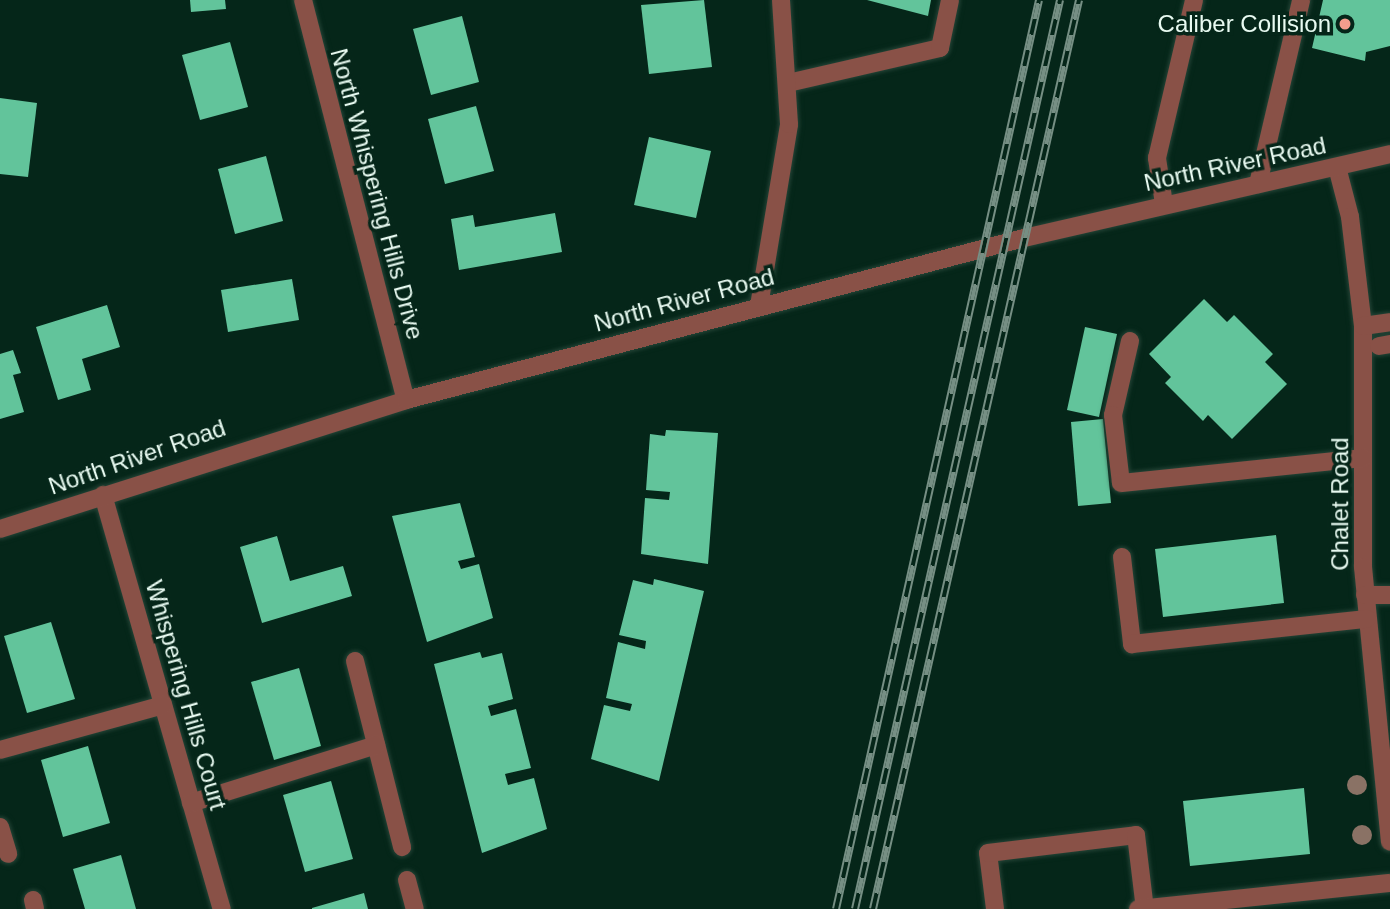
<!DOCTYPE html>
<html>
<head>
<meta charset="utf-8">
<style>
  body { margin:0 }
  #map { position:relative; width:1390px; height:909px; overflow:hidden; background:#052619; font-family:Arial,sans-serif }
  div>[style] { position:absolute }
  .building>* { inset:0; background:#62c49b }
  .roads { filter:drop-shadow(0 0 2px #254437) drop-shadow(0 0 2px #254437) }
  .minor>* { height:18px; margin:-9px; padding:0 9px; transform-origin:9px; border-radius:9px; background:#895147 }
  .rail>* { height:8px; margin-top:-4px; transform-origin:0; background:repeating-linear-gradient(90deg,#052619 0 16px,#768f84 0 32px); box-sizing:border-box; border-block:2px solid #768f84 }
  .trees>* { width:20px; height:20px; margin:-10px; border-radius:50%; background:#8a7265 }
  .dots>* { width:19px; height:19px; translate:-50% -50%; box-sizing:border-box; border:4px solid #052619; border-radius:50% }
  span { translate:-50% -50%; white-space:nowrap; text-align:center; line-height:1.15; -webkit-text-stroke:7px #052619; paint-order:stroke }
  .poi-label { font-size:24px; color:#e8faf1 }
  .right { translate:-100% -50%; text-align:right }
  .street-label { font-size:24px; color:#e8faf1 }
</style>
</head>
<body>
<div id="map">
  <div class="building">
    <i style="clip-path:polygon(190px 0,225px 0,226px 9px,191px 12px)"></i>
    <i style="clip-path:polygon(704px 0,712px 67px,649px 74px,641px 5px)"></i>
    <i style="clip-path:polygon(867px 0,931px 0,928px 16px)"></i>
    <i style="clip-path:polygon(1323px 0,1390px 0,1390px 46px,1366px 52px,1365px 61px,1312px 48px)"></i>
    <i style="clip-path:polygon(462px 16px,479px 82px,431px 95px,413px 29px)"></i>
    <i style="clip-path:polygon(230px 42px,248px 107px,200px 120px,182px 55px)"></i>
    <i style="clip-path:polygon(0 98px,37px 103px,28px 177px,0 174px)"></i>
    <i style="clip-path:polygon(476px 106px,494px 171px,445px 184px,428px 119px)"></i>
    <i style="clip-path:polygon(649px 137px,711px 151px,696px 218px,634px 205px)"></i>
    <i style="clip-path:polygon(266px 156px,283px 221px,235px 234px,218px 169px)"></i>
    <i style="clip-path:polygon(555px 213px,562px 252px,459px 270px,451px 219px,473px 215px,475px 227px)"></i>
    <i style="clip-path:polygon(292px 279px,299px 320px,228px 332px,221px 290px)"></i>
    <i style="clip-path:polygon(1204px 299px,1227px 322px,1234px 315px,1273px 354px,1265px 362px,1287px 384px,1232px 439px,1208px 415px,1203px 421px,1165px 383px,1171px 377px,1149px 354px)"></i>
    <i style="clip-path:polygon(107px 305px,120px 347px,82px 359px,91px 390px,58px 400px,36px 327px)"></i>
    <i style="clip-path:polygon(1085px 327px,1117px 334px,1099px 417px,1067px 410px)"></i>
    <i style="clip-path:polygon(13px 350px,21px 373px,13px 375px,24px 412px,0 419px,0 354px)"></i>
    <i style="clip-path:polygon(1103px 419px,1111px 503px,1078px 506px,1071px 422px)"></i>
    <i style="clip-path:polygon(666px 430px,718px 433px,708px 564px,641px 554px,645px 498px,669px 500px,670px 492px,646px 490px,650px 434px,665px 436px)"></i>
    <i style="clip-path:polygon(460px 503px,475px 557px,458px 561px,461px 569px,479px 564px,493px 618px,427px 642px,392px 516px)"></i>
    <i style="clip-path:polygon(1276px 535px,1284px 603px,1163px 617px,1155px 549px)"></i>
    <i style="clip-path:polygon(277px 536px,290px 581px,343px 566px,352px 596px,262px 623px,240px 547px)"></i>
    <i style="clip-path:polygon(654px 579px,704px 591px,659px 781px,591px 759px,604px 705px,630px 711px,632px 704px,606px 698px,618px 642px,645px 649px,646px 641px,619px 635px,633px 580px,653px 585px)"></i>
    <i style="clip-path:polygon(51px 622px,75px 699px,27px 713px,4px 636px)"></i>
    <i style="clip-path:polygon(480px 652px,482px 658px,502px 653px,513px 699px,488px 706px,491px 716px,516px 709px,531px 768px,505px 774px,508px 785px,534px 778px,547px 829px,482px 853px,434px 664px)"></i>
    <i style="clip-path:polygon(299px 668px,321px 746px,274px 760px,251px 682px)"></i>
    <i style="clip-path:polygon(88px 746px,110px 823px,63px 837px,41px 760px)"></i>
    <i style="clip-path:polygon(331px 781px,353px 859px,305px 872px,283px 795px)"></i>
    <i style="clip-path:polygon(1304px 788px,1310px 854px,1190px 866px,1183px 801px)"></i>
    <i style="clip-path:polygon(121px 855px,136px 909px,85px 909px,73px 869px)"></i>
    <i style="clip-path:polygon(364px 893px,368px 909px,312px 909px,312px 908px)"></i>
  </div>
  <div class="roads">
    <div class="minor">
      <i style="left:303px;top:0;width:413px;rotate:75.6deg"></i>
      <i style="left:788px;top:83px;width:156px;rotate:-13deg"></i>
      <i style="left:940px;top:48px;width:49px;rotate:-78.2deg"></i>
      <i style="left:1337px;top:167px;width:52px;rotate:75.4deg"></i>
      <i style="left:1350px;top:217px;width:110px;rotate:83.2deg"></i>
      <i style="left:1363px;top:326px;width:241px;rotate:90deg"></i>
      <i style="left:1363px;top:567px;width:276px;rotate:84.4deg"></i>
      <i style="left:1258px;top:184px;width:189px;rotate:-76.8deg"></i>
      <i style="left:1164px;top:204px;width:47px;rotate:-98.7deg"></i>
      <i style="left:1157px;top:158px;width:162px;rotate:-76.8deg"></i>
      <i style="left:759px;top:306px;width:184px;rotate:-80.6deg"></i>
      <i style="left:789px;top:124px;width:124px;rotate:-93.7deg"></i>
      <i style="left:1363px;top:326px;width:27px;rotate:-8deg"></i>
      <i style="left:1130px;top:341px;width:76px;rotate:102.9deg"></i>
      <i style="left:1113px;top:415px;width:68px;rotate:83.3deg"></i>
      <i style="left:1121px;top:483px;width:243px;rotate:-5.9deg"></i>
      <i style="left:1379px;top:346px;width:11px;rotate:-10deg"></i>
      <i style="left:103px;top:495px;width:431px;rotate:74deg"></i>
      <i style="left:0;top:529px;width:426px;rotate:-17.6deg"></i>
      <i style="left:406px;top:400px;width:639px;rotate:-14.69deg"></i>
      <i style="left:1024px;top:238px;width:376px;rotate:-12.9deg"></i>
      <i style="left:1122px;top:557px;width:88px;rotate:83.4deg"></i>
      <i style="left:1132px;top:644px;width:236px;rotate:-6.1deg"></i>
      <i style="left:1365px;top:595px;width:25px"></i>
      <i style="left:355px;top:661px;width:192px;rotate:75.8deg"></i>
      <i style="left:0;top:750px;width:169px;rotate:-15.4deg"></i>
      <i style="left:191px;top:803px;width:194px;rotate:-17.4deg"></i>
      <i style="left:0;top:827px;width:28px;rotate:73deg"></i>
      <i style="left:407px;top:880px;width:30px;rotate:75deg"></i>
      <i style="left:33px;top:900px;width:9px;rotate:77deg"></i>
      <i style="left:995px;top:909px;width:56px;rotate:-97.1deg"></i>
      <i style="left:988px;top:853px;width:149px;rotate:-6.9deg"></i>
      <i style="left:1136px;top:835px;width:75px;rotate:83.1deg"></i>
      <i style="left:1138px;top:909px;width:253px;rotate:-5.9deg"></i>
    </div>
  </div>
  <div class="rail">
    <i style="left:836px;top:909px;width:931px;rotate:-77.41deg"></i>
    <i style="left:855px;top:909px;width:932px;rotate:-77.29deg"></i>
    <i style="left:873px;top:909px;width:932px;rotate:-77.23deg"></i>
  </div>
  <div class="trees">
    <i style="left:1357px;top:785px"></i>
    <i style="left:1362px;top:835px"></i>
  </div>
  <div class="dots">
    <i style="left:1345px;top:24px;background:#f49d8d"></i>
  </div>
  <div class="poi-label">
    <span class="right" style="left:1331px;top:24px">Caliber Collision</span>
  </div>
  <div class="street-label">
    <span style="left:1235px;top:164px;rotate:-12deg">North River Road</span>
    <span style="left:377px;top:194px;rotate:75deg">North Whispering Hills Drive</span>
    <span style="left:684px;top:300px;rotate:-15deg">North River Road</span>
    <span style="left:137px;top:457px;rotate:-19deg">North River Road</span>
    <span style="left:1340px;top:504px;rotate:-90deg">Chalet Road</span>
    <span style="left:186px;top:695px;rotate:74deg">Whispering Hills Court</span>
  </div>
</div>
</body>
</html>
